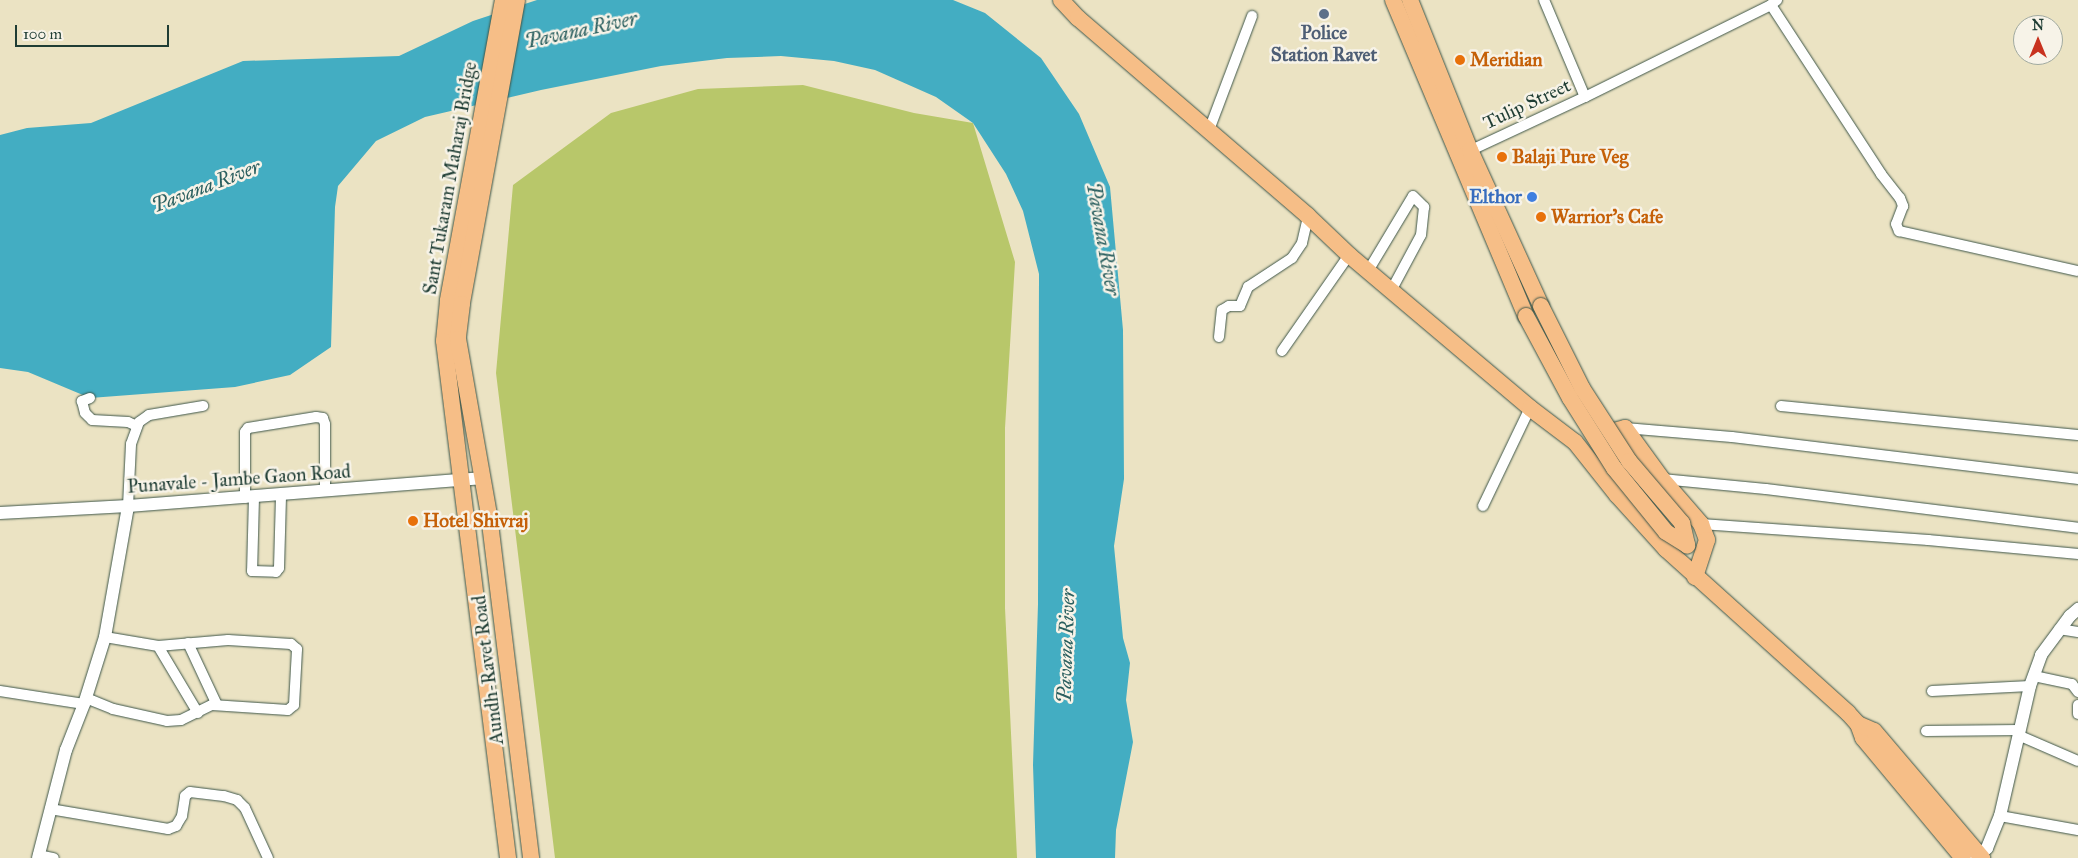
<!DOCTYPE html>
<html>
<head>
<meta charset="utf-8">
<style>
  body { margin:0 }
  #map { position:relative; width:2078px; height:858px; overflow:hidden; background:#ebe3c3; font-family:"IM FELL Great Primer",serif }
  div>[style] { position:absolute }
  .green>* { inset:0; background:#b8c76a }
  .water>* { inset:0; background:#43adc2 }
  .roads { filter:drop-shadow(0 0 1px #3e5649) drop-shadow(0 0 1px #3e5649) }
  .minor>* { height:10px; margin:-5px; padding:0 5px; transform-origin:5px; border-radius:5px; background:#fff }
  .tertiary>* { height:12px; margin:-6px; padding:0 6px; transform-origin:6px; border-radius:6px; background:#fff }
  .primary>* { height:16px; margin:-8px; padding:0 8px; transform-origin:8px; border-radius:8px; background:#f6be87 }
  .bridges { filter:drop-shadow(0 0 1px #3e5649) drop-shadow(0 0 1px #3e5649) }
  .primary-bridge>* { height:16px; margin:-8px; padding:0 8px; transform-origin:8px; border-radius:8px; background:#f6be87 }
  .dots>* { width:14px; height:14px; translate:-50% -50%; box-sizing:border-box; border:2px solid #f7f3e8; border-radius:50% }
  span { translate:-50% -50%; white-space:nowrap; text-align:center; line-height:1.15; -webkit-text-stroke:5px #f7f3e8; paint-order:stroke }
  .service-label { font-size:19px; color:#4e5e75; font-weight:700 }
  .food-label { font-size:19px; color:#c56008; font-weight:700 }
  .left { translate:0 -50%; text-align:left }
  .street-label { font-size:19px; color:#1f3d34 }
  .shop-label { font-size:19px; color:#366cbe; font-weight:700 }
  .right { translate:-100% -50%; text-align:right }
  .water-label { font-size:20px; color:#2a5f5f; font-style:italic }
  .north { position:absolute; left:2013px; top:15px; width:50px; height:50px; box-sizing:border-box; background:#f7f3e8; border:1px solid #a1aaa0; border-radius:50%; rotate:0deg; font-size:14px; font-weight:700; line-height:20px; text-align:center; color:#1f3d34 }
  .north::after { content:''; display:block; margin:auto; width:18px; height:22px; background:#c8321e; clip-path:polygon(50% 0,100% 100%,50% 72%,0 100%) }
  .scale { position:absolute; left:15px; top:25px; width:154px; height:22px; box-sizing:border-box; border:2px solid #1f3d34; border-top:0; padding-left:6px; font-size:15px; line-height:18px; white-space:nowrap; color:#1f3d34; -webkit-text-stroke:4px #f7f3e8; paint-order:stroke }
</style>
</head>
<body>
<div id="map">
  <div class="green">
    <i style="clip-path:polygon(803px 85px,914px 113px,973px 123px,1015px 262px,1005px 428px,1005px 608px,1017px 858px,555px 858px,496px 373px,513px 185px,611px 113px,698px 89px)"></i>
  </div>
  <div class="water">
    <i style="clip-path:polygon(537px 0,953px 0,985px 13px,1041px 58px,1079px 114px,1110px 187px,1123px 330px,1124px 479px,1114px 546px,1123px 638px,1130px 663px,1126px 700px,1133px 742px,1116px 830px,1115px 858px,1036px 858px,1033px 765px,1038px 604px,1039px 274px,1023px 211px,1006px 174px,973px 123px,936px 97px,875px 70px,834px 61px,781px 56px,727px 58px,661px 66px,541px 90px,425px 117px,376px 141px,338px 186px,335px 207px,331px 347px,290px 375px,235px 387px,90px 398px,28px 372px,0 368px,0 135px,27px 128px,91px 123px,243px 61px,399px 56px,473px 21px)"></i>
  </div>
  <div class="roads">
    <div class="minor">
      <i style="left:1771px;top:5px;width:202px;rotate:56.9deg"></i>
      <i style="left:1881px;top:174px;width:31px;rotate:52deg"></i>
      <i style="left:1900px;top:198px;width:9px;rotate:69deg"></i>
      <i style="left:1903px;top:206px;width:19px;rotate:111deg"></i>
      <i style="left:1896px;top:224px;width:8px;rotate:67deg"></i>
      <i style="left:1899px;top:231px;width:183px;rotate:12.6deg"></i>
      <i style="left:1585px;top:97px;width:208px;rotate:-26.3deg"></i>
      <i style="left:1771px;top:5px;width:8px;rotate:-40deg"></i>
      <i style="left:1209px;top:130px;width:122px;rotate:-69.3deg"></i>
      <i style="left:1467px;top:152px;width:130px;rotate:-25deg"></i>
      <i style="left:1585px;top:97px;width:105px;rotate:-112.9deg"></i>
      <i style="left:1368px;top:271px;width:87px;rotate:-59deg"></i>
      <i style="left:1413px;top:196px;width:16px;rotate:45deg"></i>
      <i style="left:1424px;top:207px;width:28px;rotate:96deg"></i>
      <i style="left:1421px;top:235px;width:64px;rotate:118.2deg"></i>
      <i style="left:1219px;top:337px;width:27px;rotate:-84deg"></i>
      <i style="left:1222px;top:310px;width:8px;rotate:-30deg"></i>
      <i style="left:1229px;top:306px;width:11px"></i>
      <i style="left:1240px;top:306px;width:21px;rotate:-67deg"></i>
      <i style="left:1248px;top:287px;width:53px;rotate:-33.4deg"></i>
      <i style="left:1292px;top:258px;width:18px;rotate:-56deg"></i>
      <i style="left:1302px;top:243px;width:28px;rotate:-77deg"></i>
      <i style="left:1282px;top:351px;width:117px;rotate:-55.1deg"></i>
      <i style="left:90px;top:398px;width:9px;rotate:159deg"></i>
      <i style="left:82px;top:401px;width:12px;rotate:76deg"></i>
      <i style="left:85px;top:413px;width:10px;rotate:45deg"></i>
      <i style="left:92px;top:420px;width:36px;rotate:3deg"></i>
      <i style="left:128px;top:422px;width:10px;rotate:24deg"></i>
      <i style="left:1781px;top:406px;width:298px;rotate:5.6deg"></i>
      <i style="left:1625px;top:428px;width:107px;rotate:4.8deg"></i>
      <i style="left:1732px;top:437px;width:349px;rotate:6.9deg"></i>
      <i style="left:1662px;top:479px;width:104px;rotate:5.5deg"></i>
      <i style="left:1766px;top:489px;width:314px;rotate:7.1deg"></i>
      <i style="left:254px;top:497px;width:74px;rotate:91.5deg"></i>
      <i style="left:252px;top:571px;width:24px;rotate:2deg"></i>
      <i style="left:276px;top:572px;width:5px;rotate:-53deg"></i>
      <i style="left:279px;top:568px;width:73px;rotate:-88.4deg"></i>
      <i style="left:245px;top:498px;width:66px;rotate:-90deg"></i>
      <i style="left:245px;top:432px;width:5px;rotate:-53deg"></i>
      <i style="left:248px;top:428px;width:69px;rotate:-9.2deg"></i>
      <i style="left:316px;top:417px;width:7px;rotate:8deg"></i>
      <i style="left:323px;top:418px;width:6px;rotate:72deg"></i>
      <i style="left:325px;top:424px;width:67px;rotate:90deg"></i>
      <i style="left:128px;top:506px;width:62px;rotate:-87.2deg"></i>
      <i style="left:131px;top:444px;width:23px;rotate:-70deg"></i>
      <i style="left:139px;top:422px;width:12px;rotate:-35deg"></i>
      <i style="left:149px;top:415px;width:55px;rotate:-9.5deg"></i>
      <i style="left:1483px;top:506px;width:109px;rotate:-64.4deg"></i>
      <i style="left:1701px;top:524px;width:228px;rotate:4deg"></i>
      <i style="left:1928px;top:540px;width:151px;rotate:5.3deg"></i>
      <i style="left:2059px;top:629px;width:19px;rotate:9deg"></i>
      <i style="left:105px;top:637px;width:54px;rotate:9.6deg"></i>
      <i style="left:158px;top:646px;width:78px;rotate:59.2deg"></i>
      <i style="left:188px;top:643px;width:68px;rotate:64.9deg"></i>
      <i style="left:2034px;top:676px;width:39px;rotate:12deg"></i>
      <i style="left:2072px;top:684px;width:10px;rotate:53deg"></i>
      <i style="left:0;top:691px;width:85px;rotate:8.8deg"></i>
      <i style="left:1932px;top:691px;width:98px;rotate:-2.9deg"></i>
      <i style="left:86px;top:698px;width:29px;rotate:22deg"></i>
      <i style="left:113px;top:709px;width:55px;rotate:12.5deg"></i>
      <i style="left:167px;top:721px;width:14px;rotate:-4deg"></i>
      <i style="left:181px;top:720px;width:34px;rotate:-26deg"></i>
      <i style="left:212px;top:705px;width:76px;rotate:3.8deg"></i>
      <i style="left:288px;top:710px;width:8px;rotate:-40deg"></i>
      <i style="left:294px;top:705px;width:56px;rotate:-86.9deg"></i>
      <i style="left:297px;top:649px;width:8px;rotate:-140deg"></i>
      <i style="left:291px;top:644px;width:63px;rotate:-176.4deg"></i>
      <i style="left:228px;top:640px;width:70px;rotate:175.1deg"></i>
      <i style="left:2078px;top:705px;width:9px;rotate:90deg"></i>
      <i style="left:1926px;top:731px;width:93px;rotate:-0.6deg"></i>
      <i style="left:2018px;top:735px;width:65px;rotate:23.4deg"></i>
      <i style="left:50px;top:809px;width:120px;rotate:9.6deg"></i>
      <i style="left:168px;top:829px;width:9px;rotate:-21deg"></i>
      <i style="left:176px;top:826px;width:12px;rotate:-59deg"></i>
      <i style="left:182px;top:816px;width:20px;rotate:-81deg"></i>
      <i style="left:185px;top:796px;width:6px;rotate:-39deg"></i>
      <i style="left:190px;top:792px;width:34px;rotate:7deg"></i>
      <i style="left:224px;top:796px;width:14px;rotate:17deg"></i>
      <i style="left:237px;top:800px;width:11px;rotate:45deg"></i>
      <i style="left:245px;top:808px;width:55px;rotate:65.3deg"></i>
      <i style="left:2000px;top:816px;width:79px;rotate:10.2deg"></i>
      <i style="left:38px;top:855px;width:16px;rotate:11deg"></i>
    </div>
    <div class="tertiary">
      <i style="left:0;top:513px;width:128px;rotate:-3.1deg"></i>
      <i style="left:128px;top:506px;width:354px;rotate:-4.5deg"></i>
      <i style="left:38px;top:858px;width:112px;rotate:-75.5deg"></i>
      <i style="left:66px;top:750px;width:49px;rotate:-68.6deg"></i>
      <i style="left:84px;top:704px;width:70px;rotate:-72.6deg"></i>
      <i style="left:105px;top:637px;width:133px;rotate:-80deg"></i>
      <i style="left:1976px;top:858px;width:15px;rotate:-42deg"></i>
      <i style="left:1987px;top:848px;width:35px;rotate:-68deg"></i>
      <i style="left:2000px;top:816px;width:133px;rotate:-77deg"></i>
      <i style="left:2030px;top:686px;width:33px;rotate:-70deg"></i>
      <i style="left:2041px;top:655px;width:49px;rotate:-53.4deg"></i>
      <i style="left:2070px;top:616px;width:11px;rotate:-41deg"></i>
    </div>
    <div class="primary">
      <i style="left:503px;top:0;width:306px;rotate:100.4deg"></i>
      <i style="left:448px;top:301px;width:40px;rotate:95.7deg"></i>
      <i style="left:444px;top:341px;width:521px;rotate:82.94deg"></i>
      <i style="left:517px;top:0;width:309px;rotate:100.3deg"></i>
      <i style="left:462px;top:304px;width:35px;rotate:97deg"></i>
      <i style="left:458px;top:339px;width:179px;rotate:80deg"></i>
      <i style="left:489px;top:515px;width:346px;rotate:83deg"></i>
      <i style="left:1061px;top:0;width:25px;rotate:47deg"></i>
      <i style="left:1078px;top:18px;width:303px;rotate:40.7deg"></i>
      <i style="left:1308px;top:216px;width:57px;rotate:43.6deg"></i>
      <i style="left:1349px;top:255px;width:237px;rotate:40.2deg"></i>
      <i style="left:1530px;top:408px;width:56px;rotate:37.1deg"></i>
      <i style="left:1575px;top:442px;width:68px;rotate:51.6deg"></i>
      <i style="left:1617px;top:495px;width:73px;rotate:47.8deg"></i>
      <i style="left:1666px;top:549px;width:245px;rotate:42deg"></i>
      <i style="left:1848px;top:713px;width:15px;rotate:48deg"></i>
      <i style="left:1858px;top:724px;width:15px;rotate:70deg"></i>
      <i style="left:1863px;top:738px;width:156px;rotate:50.2deg"></i>
      <i style="left:1393px;top:0;width:343px;rotate:67.2deg"></i>
      <i style="left:1410px;top:0;width:162px;rotate:68.2deg"></i>
      <i style="left:1470px;top:150px;width:171px;rotate:65.5deg"></i>
      <i style="left:1599px;top:435px;width:27px;rotate:-15deg"></i>
      <i style="left:1625px;top:428px;width:63px;rotate:54deg"></i>
      <i style="left:1662px;top:479px;width:60px;rotate:49.1deg"></i>
      <i style="left:1701px;top:524px;width:17px;rotate:69deg"></i>
      <i style="left:1707px;top:540px;width:39px;rotate:108deg"></i>
      <i style="left:1858px;top:724px;width:17px;rotate:24deg"></i>
      <i style="left:1874px;top:731px;width:167px;rotate:49.6deg"></i>
    </div>
  </div>
  <div class="bridges">
    <div class="primary-bridge">
      <i style="left:1541px;top:306px;width:92px;rotate:63.4deg"></i>
      <i style="left:1582px;top:388px;width:87px;rotate:57.2deg"></i>
      <i style="left:1629px;top:461px;width:82px;rotate:49.5deg"></i>
      <i style="left:1682px;top:523px;width:23px;rotate:77deg"></i>
      <i style="left:1526px;top:316px;width:93px;rotate:61.8deg"></i>
      <i style="left:1570px;top:398px;width:83px;rotate:57.8deg"></i>
      <i style="left:1614px;top:468px;width:82px;rotate:50.9deg"></i>
      <i style="left:1666px;top:532px;width:25px;rotate:32deg"></i>
    </div>
  </div>
  <div class="dots">
    <i style="left:1324px;top:14px;background:#5c6f8a"></i>
    <i style="left:1460px;top:60px;background:#e8710a"></i>
    <i style="left:1502px;top:157px;background:#e8710a"></i>
    <i style="left:1532px;top:197px;background:#3f7fe0"></i>
    <i style="left:1541px;top:217px;background:#e8710a"></i>
    <i style="left:413px;top:521px;background:#e8710a"></i>
  </div>
  <div class="service-label">
    <span style="left:1324px;top:44px">Police<br>Station Ravet</span>
  </div>
  <div class="food-label">
    <span class="left" style="left:1470px;top:60px">Meridian</span>
    <span class="left" style="left:1512px;top:157px">Balaji Pure Veg</span>
    <span class="left" style="left:1551px;top:217px">Warrior’s Cafe</span>
    <span class="left" style="left:423px;top:521px">Hotel Shivraj</span>
  </div>
  <div class="street-label">
    <span style="left:1527px;top:104px;rotate:-25deg">Tulip Street</span>
    <span style="left:450px;top:178px;rotate:-80deg">Sant Tukaram Maharaj Bridge</span>
    <span style="left:239px;top:479px;rotate:-4deg">Punavale - Jambe Gaon Road</span>
    <span style="left:488px;top:670px;rotate:-97deg">Aundh-Ravet Road</span>
  </div>
  <div class="shop-label">
    <span class="right" style="left:1522px;top:197px">Elthor</span>
  </div>
  <div class="water-label">
    <span style="left:581px;top:30px;rotate:-12deg">Pavana River</span>
    <span style="left:206px;top:186px;rotate:-21deg">Pavana River</span>
    <span style="left:1103px;top:239px;rotate:80deg">Pavana River</span>
    <span style="left:1066px;top:646px;rotate:-88deg">Pavana River</span>
  </div>
  <div class="north">N</div>
  <div class="scale">100 m</div>
</div>
</body>
</html>
